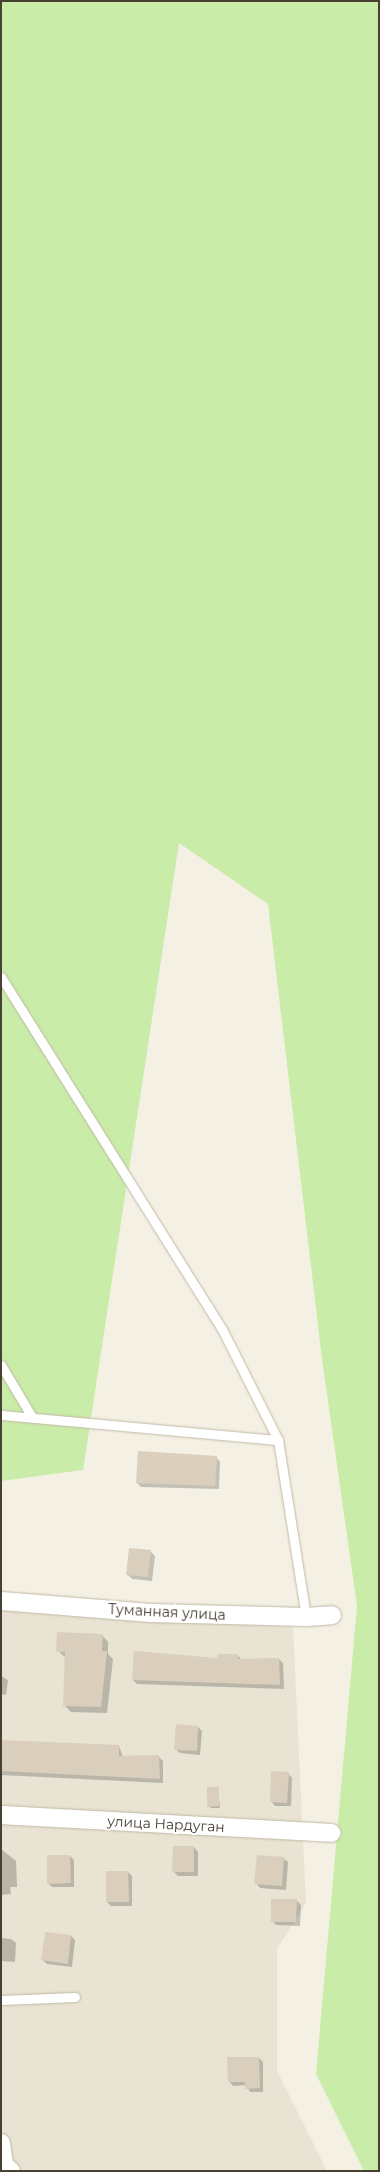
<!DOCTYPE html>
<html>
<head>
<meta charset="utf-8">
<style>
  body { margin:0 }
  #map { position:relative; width:380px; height:2172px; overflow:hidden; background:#f4f0e4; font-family:Montserrat,sans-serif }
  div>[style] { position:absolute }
  .residential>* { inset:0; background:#e8e3d2 }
  .green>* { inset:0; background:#caeca9 }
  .shadow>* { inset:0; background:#0003 }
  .building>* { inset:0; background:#dacfbc }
  .roads { filter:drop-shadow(0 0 1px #c0b9a6) drop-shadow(0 0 1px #c0b9a6) }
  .service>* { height:9px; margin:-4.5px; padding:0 4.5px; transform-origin:4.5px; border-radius:4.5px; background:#fff }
  .minor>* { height:18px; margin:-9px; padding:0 9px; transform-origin:9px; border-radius:9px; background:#fff }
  span { translate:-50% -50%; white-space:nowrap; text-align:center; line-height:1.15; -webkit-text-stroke:4px #fff; paint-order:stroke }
  .street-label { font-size:14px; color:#474033 }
  .frame { position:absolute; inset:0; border:2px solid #474033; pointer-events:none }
</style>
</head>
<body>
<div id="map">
  <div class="residential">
    <i style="clip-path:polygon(1px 1601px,293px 1627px,306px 1903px,277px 1949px,277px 2071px,327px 2171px,1px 2171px)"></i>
  </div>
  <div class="green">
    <i style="clip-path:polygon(1px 1px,379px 1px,379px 2171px,364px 2171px,316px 2074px,357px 1606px,322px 1359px,268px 904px,179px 843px,83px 1470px,1px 1481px)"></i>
  </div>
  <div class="shadow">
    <i style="clip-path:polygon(216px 1457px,220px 1462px,219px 1489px,141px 1487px,137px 1483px)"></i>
    <i style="clip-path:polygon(150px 1551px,155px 1556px,152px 1581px,132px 1579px,127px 1574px)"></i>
    <i style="clip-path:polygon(102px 1635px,108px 1642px,108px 1654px,113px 1659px,107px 1713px,71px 1712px,64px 1705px,66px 1658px,58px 1651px)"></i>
    <i style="clip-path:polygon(238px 1656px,242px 1660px,279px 1659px,283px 1663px,284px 1689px,137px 1684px,133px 1680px)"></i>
    <i style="clip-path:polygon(1px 1676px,8px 1680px,6px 1695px,1px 1694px)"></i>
    <i style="clip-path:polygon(198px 1727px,202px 1731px,200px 1755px,180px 1753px,175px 1749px)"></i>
    <i style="clip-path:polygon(1px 1742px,119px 1746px,123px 1757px,158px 1756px,163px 1761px,163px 1783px,1px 1775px)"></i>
    <i style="clip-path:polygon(288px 1773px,292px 1778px,291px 1806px,275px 1806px,271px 1801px)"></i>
    <i style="clip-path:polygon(218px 1788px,220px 1808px,211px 1808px,209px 1806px)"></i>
    <i style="clip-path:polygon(194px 1847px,198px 1852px,198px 1876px,178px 1876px,173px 1871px)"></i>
    <i style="clip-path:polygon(1px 1849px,16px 1861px,17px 1887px,10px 1887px,11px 1894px,1px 1895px)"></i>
    <i style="clip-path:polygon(70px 1856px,74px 1860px,74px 1887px,52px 1887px,48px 1883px)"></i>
    <i style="clip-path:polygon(283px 1858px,288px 1862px,286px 1890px,260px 1888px,256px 1883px)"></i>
    <i style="clip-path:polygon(128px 1872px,132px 1876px,132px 1906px,111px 1906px,107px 1902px)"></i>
    <i style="clip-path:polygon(296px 1900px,301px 1905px,300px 1926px,276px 1925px,272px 1921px)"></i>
    <i style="clip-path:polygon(71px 1936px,75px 1940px,72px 1967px,47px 1964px,43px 1960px)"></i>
    <i style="clip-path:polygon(1px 1938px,11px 1939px,16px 1943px,15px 1962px,1px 1961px)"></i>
    <i style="clip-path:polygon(259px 2058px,263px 2062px,263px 2092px,250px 2092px,246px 2085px,233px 2086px,229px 2081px)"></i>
    <i style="clip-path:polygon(211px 2170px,236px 2170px,237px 2171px,211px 2171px)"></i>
  </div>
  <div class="building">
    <i style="clip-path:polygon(138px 1451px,217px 1456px,215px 1486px,136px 1483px)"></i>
    <i style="clip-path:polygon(129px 1548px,151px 1550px,148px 1577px,126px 1575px)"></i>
    <i style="clip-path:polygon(57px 1632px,103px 1634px,102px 1651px,107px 1651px,101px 1707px,63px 1706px,65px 1652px,56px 1652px)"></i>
    <i style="clip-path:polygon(134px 1651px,217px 1658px,217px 1654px,238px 1654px,238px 1659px,279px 1658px,280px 1685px,132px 1680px)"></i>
    <i style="clip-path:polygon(176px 1724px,198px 1726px,197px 1751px,174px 1750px)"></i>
    <i style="clip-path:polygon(1px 1740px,119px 1745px,119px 1756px,159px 1755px,160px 1779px,1px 1771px)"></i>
    <i style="clip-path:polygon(271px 1771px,289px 1772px,287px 1803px,270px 1802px)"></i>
    <i style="clip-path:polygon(207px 1787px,219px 1787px,219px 1806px,207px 1807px)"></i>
    <i style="clip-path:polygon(173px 1846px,194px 1846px,194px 1872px,172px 1872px)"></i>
    <i style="clip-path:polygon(47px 1855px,70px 1855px,71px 1883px,47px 1884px)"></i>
    <i style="clip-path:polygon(257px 1855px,284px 1857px,282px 1886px,254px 1884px)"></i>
    <i style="clip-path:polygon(106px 1871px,128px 1871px,129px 1902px,106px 1902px)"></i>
    <i style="clip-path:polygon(271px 1899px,297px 1899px,296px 1922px,271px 1922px)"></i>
    <i style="clip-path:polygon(45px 1932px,71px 1935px,68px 1964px,41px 1960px)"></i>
    <i style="clip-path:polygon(227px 2057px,259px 2057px,260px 2088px,245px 2089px,245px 2082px,228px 2082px)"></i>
  </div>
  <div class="roads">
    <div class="service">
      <i style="left:1px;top:977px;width:416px;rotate:57.9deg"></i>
      <i style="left:222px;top:1329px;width:124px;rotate:63.2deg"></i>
      <i style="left:1px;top:1365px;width:61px;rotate:59.2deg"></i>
      <i style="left:1px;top:1415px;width:278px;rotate:5.2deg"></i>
      <i style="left:278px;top:1440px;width:179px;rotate:81deg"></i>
      <i style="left:1px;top:2000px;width:74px;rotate:-2.3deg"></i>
    </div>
    <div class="minor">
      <i style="left:1px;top:1601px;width:150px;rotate:4.6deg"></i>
      <i style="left:151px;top:1613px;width:155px;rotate:1.5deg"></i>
      <i style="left:306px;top:1617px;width:26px;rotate:-4deg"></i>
      <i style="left:1px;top:1815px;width:331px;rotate:3.1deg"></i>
      <i style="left:1px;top:2143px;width:22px;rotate:82deg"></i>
      <i style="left:4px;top:2165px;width:9px;rotate:41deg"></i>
    </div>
  </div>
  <div class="street-label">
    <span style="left:167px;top:1612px;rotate:3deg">Туманная улица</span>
    <span style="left:166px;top:1824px;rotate:3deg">улица Нардуган</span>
  </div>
  <div class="frame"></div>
</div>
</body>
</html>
